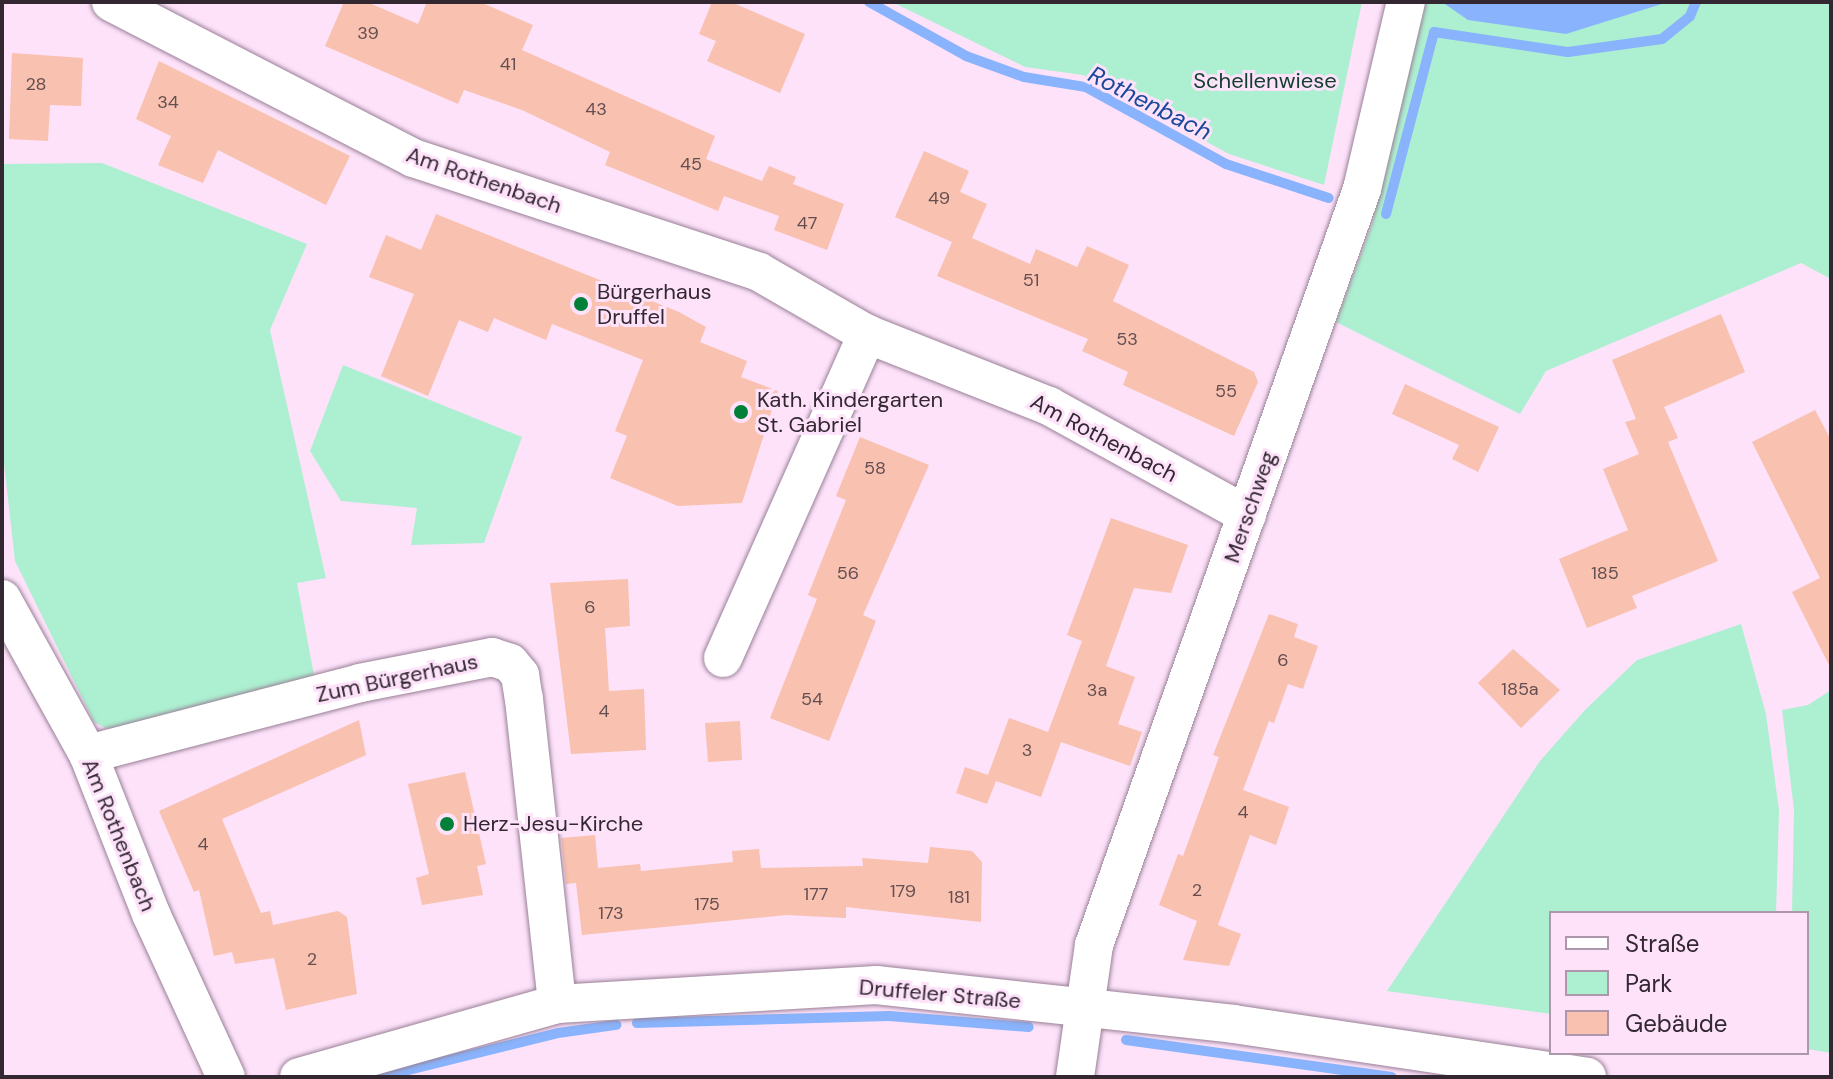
<!DOCTYPE html>
<html>
<head>
<meta charset="utf-8">
<style>
  body { margin:0 }
  #map { position:relative; width:1833px; height:1079px; overflow:hidden; background:#fde2fa; font-family:"DM Sans",sans-serif }
  div>[style] { position:absolute }
  .green>* { inset:0; background:#adefd1 }
  .water>* { inset:0; background:#89b3fc }
  .stream>* { height:10px; margin:-5px; padding:0 5px; transform-origin:5px; border-radius:5px; background:#89b3fc }
  .building>* { inset:0; background:#f9c1af }
  .roads { filter:drop-shadow(0 0 2px #998096) drop-shadow(0 0 2px #998096) }
  .minor>* { height:38px; margin:-19px; padding:0 19px; transform-origin:19px; border-radius:19px; background:#fff }
  .dots>* { width:22px; height:22px; translate:-50% -50%; box-sizing:border-box; border:4px solid #fde2fa; border-radius:50% }
  span { translate:-50% -50%; white-space:nowrap; text-align:center; line-height:1.15; -webkit-text-stroke:6px #fde2fa; paint-order:stroke }
  .number-label { font-size:18px; color:#644e51 }
  .number-label span { -webkit-text-stroke-width:0 }
  .park-label { font-size:22px; color:#113e2e }
  .street-label { font-size:22px; color:#332832 }
  .poi-label { font-size:22px; color:#332832 }
  .left { translate:0 -50%; text-align:left }
  .water-label { font-size:24px; color:#19479a; font-style:italic }
  .frame { position:absolute; inset:0; border:4px solid #332832; pointer-events:none }
  .legend { position:absolute; left:1549px; top:911px; width:260px; height:144px; box-sizing:border-box; background:#fde2fa; border:2px solid #ac98aa; margin:0; padding:10px 14px; list-style:none; font-size:24px; color:#332832 }
  .legend li { display:flex; align-items:center; gap:16px; height:40px }
  .legend b { width:40px; border:2px solid #ac98aa }
</style>
</head>
<body>
<div id="map">
  <div class="green">
    <i style="clip-path:polygon(892px 2px,1362px 2px,1324px 185px,1229px 154px,1083px 75px,1025px 67px)"></i>
    <i style="clip-path:polygon(1426px 2px,1831px 2px,1831px 279px,1801px 263px,1546px 371px,1520px 414px,1336px 322px,1372px 224px)"></i>
    <i style="clip-path:polygon(102px 163px,307px 244px,270px 330px,326px 578px,297px 583px,315px 681px,117px 734px,94px 722px,15px 561px,2px 446px,2px 164px)"></i>
    <i style="clip-path:polygon(343px 365px,522px 437px,484px 543px,411px 545px,417px 508px,341px 501px,310px 451px)"></i>
    <i style="clip-path:polygon(1741px 624px,1766px 714px,1779px 810px,1776px 913px,1551px 913px,1551px 1014px,1387px 991px,1540px 761px,1585px 710px,1637px 660px)"></i>
    <i style="clip-path:polygon(1831px 690px,1831px 1053px,1807px 1049px,1807px 913px,1792px 913px,1794px 810px,1782px 710px,1808px 705px)"></i>
  </div>
  <div class="water">
    <i style="clip-path:polygon(1442px 2px,1668px 2px,1566px 34px,1468px 20px)"></i>
  </div>
  <div class="stream">
    <i style="left:869px;top:2px;width:111px;rotate:29.1deg"></i>
    <i style="left:966px;top:56px;width:62px;rotate:19.9deg"></i>
    <i style="left:1024px;top:77px;width:63px;rotate:9.2deg"></i>
    <i style="left:1086px;top:87px;width:160px;rotate:28.8deg"></i>
    <i style="left:1226px;top:164px;width:108px;rotate:18.3deg"></i>
    <i style="left:1386px;top:214px;width:188px;rotate:-75.2deg"></i>
    <i style="left:1434px;top:32px;width:135px;rotate:8.5deg"></i>
    <i style="left:1568px;top:52px;width:95px;rotate:-7.9deg"></i>
    <i style="left:1662px;top:39px;width:36px;rotate:-39deg"></i>
    <i style="left:1690px;top:16px;width:15px;rotate:-67deg"></i>
    <i style="left:637px;top:1023px;width:252px;rotate:-1.6deg"></i>
    <i style="left:889px;top:1016px;width:140px;rotate:4.5deg"></i>
    <i style="left:1126px;top:1040px;width:268px;rotate:7.9deg"></i>
    <i style="left:380px;top:1077px;width:183px;rotate:-13.9deg"></i>
    <i style="left:558px;top:1033px;width:59px;rotate:-7.9deg"></i>
  </div>
  <div class="building">
    <i style="clip-path:polygon(344px 2px,367px 2px,418px 24px,427px 2px,480px 2px,533px 25px,522px 50px,715px 136px,706px 159px,762px 181px,769px 166px,796px 177px,793px 184px,844px 204px,827px 250px,774px 230px,779px 216px,724px 196px,718px 211px,605px 165px,610px 152px,522px 110px,464px 90px,458px 104px,325px 46px)"></i>
    <i style="clip-path:polygon(712px 2px,731px 2px,805px 34px,780px 93px,707px 61px,716px 41px,699px 34px)"></i>
    <i style="clip-path:polygon(12px 53px,83px 58px,81px 106px,50px 105px,48px 141px,9px 139px)"></i>
    <i style="clip-path:polygon(159px 61px,350px 156px,326px 205px,218px 150px,203px 183px,158px 165px,171px 136px,136px 119px)"></i>
    <i style="clip-path:polygon(924px 151px,969px 171px,960px 192px,987px 204px,972px 238px,1030px 264px,1036px 249px,1077px 267px,1087px 246px,1129px 265px,1113px 301px,1254px 372px,1258px 382px,1234px 436px,1123px 385px,1128px 372px,1082px 351px,1088px 339px,937px 276px,952px 242px,895px 217px)"></i>
    <i style="clip-path:polygon(436px 214px,679px 312px,706px 327px,700px 342px,747px 361px,741px 377px,778px 391px,742px 503px,678px 506px,610px 478px,627px 436px,615px 431px,643px 360px,552px 324px,546px 340px,494px 318px,488px 332px,459px 320px,428px 396px,381px 376px,414px 294px,369px 277px,386px 235px,421px 250px)"></i>
    <i style="clip-path:polygon(1721px 314px,1745px 372px,1664px 407px,1678px 438px,1668px 442px,1718px 561px,1632px 596px,1637px 608px,1587px 628px,1559px 559px,1628px 530px,1603px 469px,1639px 454px,1625px 422px,1636px 419px,1612px 360px)"></i>
    <i style="clip-path:polygon(1405px 384px,1499px 427px,1478px 472px,1452px 459px,1459px 445px,1392px 414px)"></i>
    <i style="clip-path:polygon(1815px 410px,1831px 440px,1831px 669px,1792px 592px,1820px 578px,1752px 442px)"></i>
    <i style="clip-path:polygon(860px 437px,929px 465px,863px 615px,876px 621px,829px 741px,770px 718px,817px 599px,808px 595px,846px 500px,836px 496px)"></i>
    <i style="clip-path:polygon(1111px 518px,1188px 545px,1171px 593px,1134px 588px,1106px 666px,1135px 677px,1118px 724px,1142px 732px,1130px 766px,1061px 742px,1041px 797px,996px 781px,987px 804px,956px 793px,965px 767px,988px 775px,1009px 718px,1048px 732px,1082px 641px,1067px 635px)"></i>
    <i style="clip-path:polygon(628px 579px,630px 626px,605px 628px,609px 691px,644px 689px,646px 750px,571px 754px,550px 583px)"></i>
    <i style="clip-path:polygon(1269px 614px,1298px 624px,1294px 637px,1318px 646px,1303px 689px,1288px 684px,1274px 723px,1269px 721px,1243px 790px,1289px 807px,1276px 845px,1250px 835px,1218px 925px,1241px 934px,1229px 966px,1183px 960px,1197px 921px,1159px 905px,1178px 854px,1183px 856px,1219px 757px,1213px 755px)"></i>
    <i style="clip-path:polygon(1513px 649px,1560px 690px,1521px 728px,1478px 683px)"></i>
    <i style="clip-path:polygon(359px 720px,366px 755px,222px 819px,261px 913px,270px 911px,273px 925px,338px 911px,347px 917px,357px 994px,286px 1010px,274px 958px,235px 964px,232px 952px,214px 956px,199px 890px,194px 892px,159px 811px)"></i>
    <i style="clip-path:polygon(740px 721px,742px 760px,708px 762px,705px 723px)"></i>
    <i style="clip-path:polygon(465px 772px,486px 864px,477px 866px,483px 895px,422px 905px,416px 878px,429px 874px,408px 784px)"></i>
    <i style="clip-path:polygon(595px 835px,598px 868px,640px 864px,641px 871px,733px 862px,732px 851px,759px 849px,761px 868px,863px 866px,862px 858px,928px 863px,930px 847px,972px 851px,982px 862px,981px 922px,846px 907px,846px 918px,787px 915px,582px 935px,576px 883px,566px 884px,561px 838px)"></i>
  </div>
  <div class="roads">
    <div class="minor">
      <i style="left:111px;top:2px;width:340px;rotate:27.3deg"></i>
      <i style="left:413px;top:158px;width:364px;rotate:18.2deg"></i>
      <i style="left:759px;top:272px;width:125px;rotate:29.9deg"></i>
      <i style="left:867px;top:334px;width:196px;rotate:21.6deg"></i>
      <i style="left:1049px;top:406px;width:226px;rotate:28.8deg"></i>
      <i style="left:2px;top:599px;width:177px;rotate:61deg"></i>
      <i style="left:88px;top:754px;width:172px;rotate:68.5deg"></i>
      <i style="left:151px;top:914px;width:179px;rotate:65.3deg"></i>
      <i style="left:723px;top:658px;width:355px;rotate:-66deg"></i>
      <i style="left:88px;top:754px;width:281px;rotate:-14.6deg"></i>
      <i style="left:360px;top:683px;width:135px;rotate:-11.1deg"></i>
      <i style="left:492px;top:657px;width:19px;rotate:18deg"></i>
      <i style="left:510px;top:663px;width:16px;rotate:50deg"></i>
      <i style="left:520px;top:675px;width:24px;rotate:81deg"></i>
      <i style="left:524px;top:699px;width:307px;rotate:83.8deg"></i>
      <i style="left:299px;top:1077px;width:268px;rotate:-15.8deg"></i>
      <i style="left:557px;top:1004px;width:320px;rotate:-3.4deg"></i>
      <i style="left:876px;top:985px;width:360px;rotate:6.2deg"></i>
      <i style="left:1234px;top:1024px;width:357px;rotate:8.5deg"></i>
      <i style="left:1075px;top:1077px;width:133px;rotate:-81.8deg"></i>
      <i style="left:1094px;top:945px;width:802px;rotate:-70.48deg"></i>
      <i style="left:1362px;top:189px;width:192px;rotate:-76.8deg"></i>
    </div>
  </div>
  <div class="dots">
    <i style="left:581px;top:304px;background:#008039"></i>
    <i style="left:741px;top:412px;background:#008039"></i>
    <i style="left:447px;top:824px;background:#008039"></i>
  </div>
  <div class="number-label">
    <span style="left:368px;top:33px">39</span>
    <span style="left:508px;top:64px">41</span>
    <span style="left:36px;top:84px">28</span>
    <span style="left:168px;top:102px">34</span>
    <span style="left:596px;top:109px">43</span>
    <span style="left:691px;top:164px">45</span>
    <span style="left:939px;top:198px">49</span>
    <span style="left:807px;top:223px">47</span>
    <span style="left:1031px;top:280px">51</span>
    <span style="left:1127px;top:339px">53</span>
    <span style="left:1226px;top:391px">55</span>
    <span style="left:875px;top:468px">58</span>
    <span style="left:848px;top:573px">56</span>
    <span style="left:1605px;top:573px">185</span>
    <span style="left:590px;top:607px">6</span>
    <span style="left:1283px;top:660px">6</span>
    <span style="left:1520px;top:689px">185a</span>
    <span style="left:1097px;top:690px">3a</span>
    <span style="left:812px;top:699px">54</span>
    <span style="left:604px;top:711px">4</span>
    <span style="left:1027px;top:750px">3</span>
    <span style="left:1243px;top:812px">4</span>
    <span style="left:203px;top:844px">4</span>
    <span style="left:1197px;top:890px">2</span>
    <span style="left:903px;top:891px">179</span>
    <span style="left:816px;top:894px">177</span>
    <span style="left:959px;top:897px">181</span>
    <span style="left:707px;top:904px">175</span>
    <span style="left:611px;top:913px">173</span>
    <span style="left:312px;top:959px">2</span>
  </div>
  <div class="park-label">
    <span style="left:1265px;top:81px">Schellenwiese</span>
  </div>
  <div class="street-label">
    <span style="left:484px;top:180px;rotate:19deg">Am Rothenbach</span>
    <span style="left:1104px;top:438px;rotate:28deg">Am Rothenbach</span>
    <span style="left:1250px;top:507px;rotate:-71deg">Merschweg</span>
    <span style="left:397px;top:678px;rotate:-12deg">Zum Bürgerhaus</span>
    <span style="left:119px;top:835px;rotate:68deg">Am Rothenbach</span>
    <span style="left:940px;top:994px;rotate:5deg">Druffeler Straße</span>
  </div>
  <div class="poi-label">
    <span class="left" style="left:597px;top:304px">Bürgerhaus<br>Druffel</span>
    <span class="left" style="left:757px;top:412px">Kath. Kindergarten<br>St. Gabriel</span>
    <span class="left" style="left:463px;top:824px">Herz-Jesu-Kirche</span>
  </div>
  <div class="water-label">
    <span style="left:1150px;top:103px;rotate:27deg">Rothenbach</span>
  </div>
  <div class="frame"></div>
  <ul class="legend">
  <li><b style="height:10px;background:#fff"></b>Straße</li>
  <li><b style="height:22px;background:#adefd1"></b>Park</li>
  <li><b style="height:22px;background:#f9c1af"></b>Gebäude</li>
  </ul>
</div>
</body>
</html>
